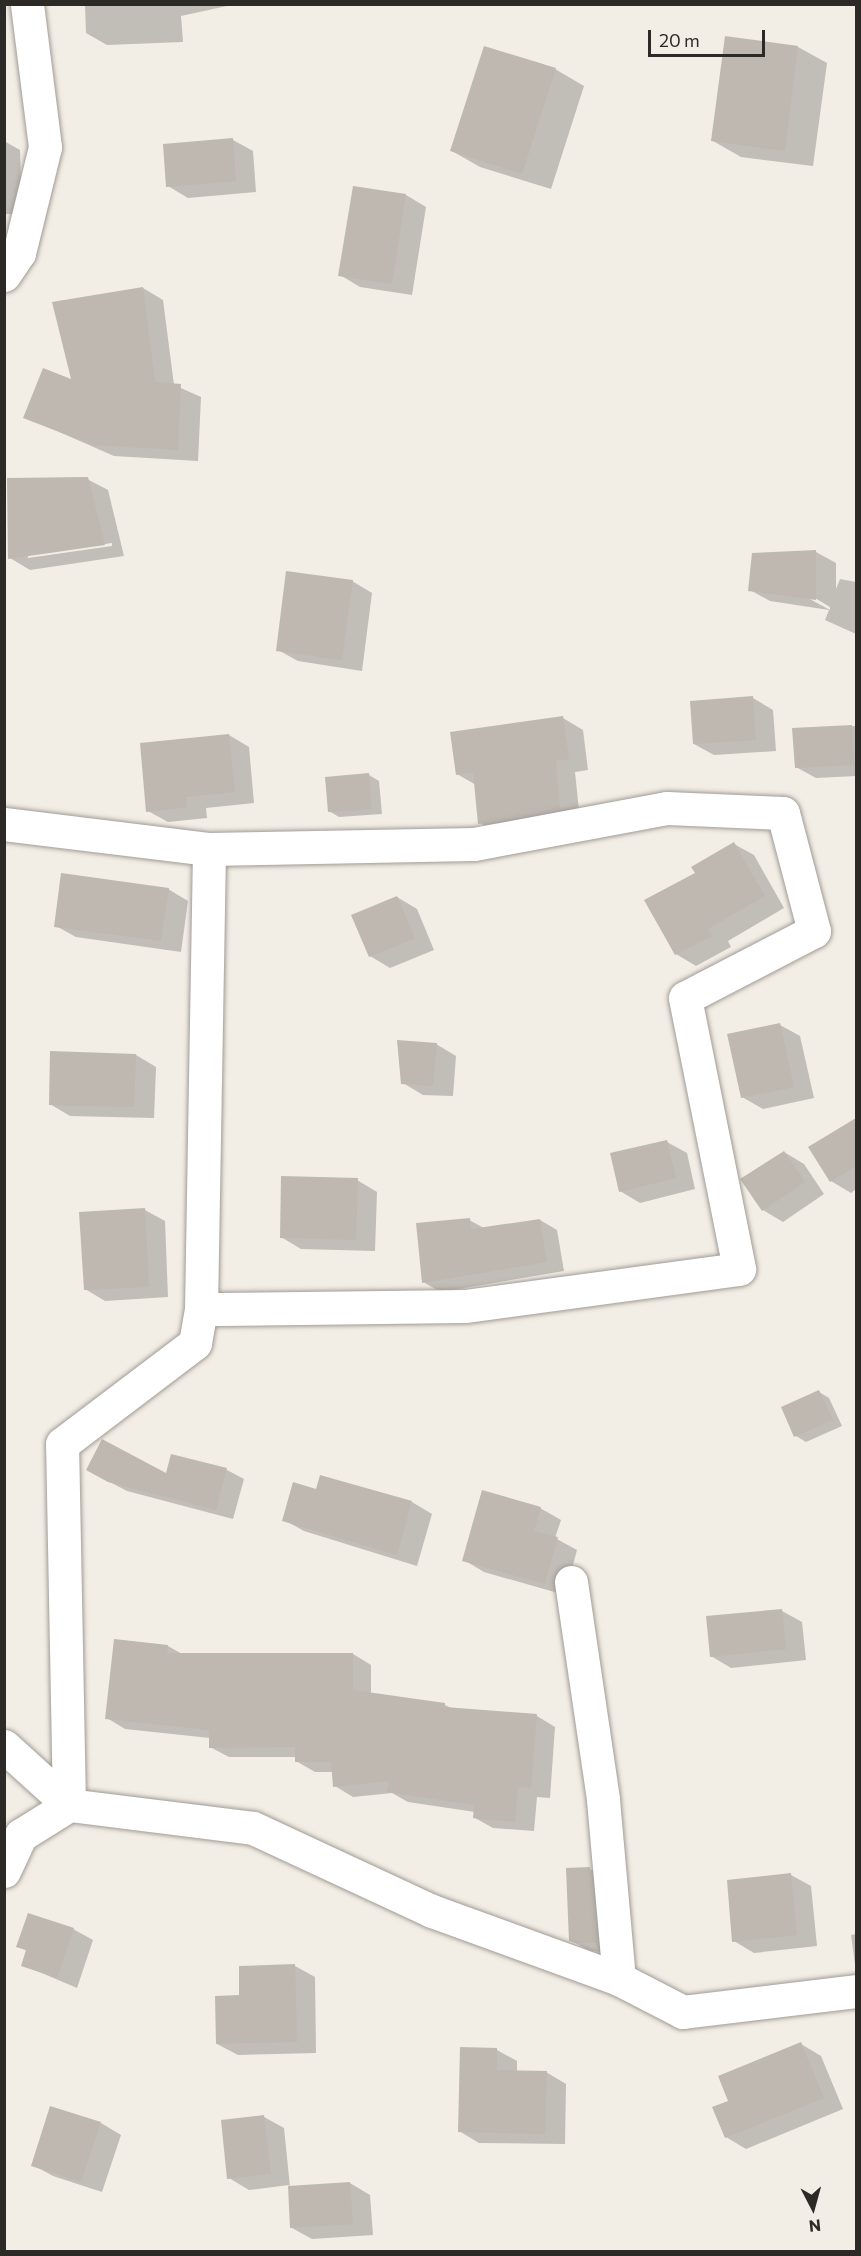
<!DOCTYPE html>
<html>
<head>
<meta charset="utf-8">
<style>
  body { margin:0 }
  #map { position:relative; width:861px; height:2256px; overflow:hidden; background:#f2ede5; font-family:Commissioner,sans-serif }
  div>[style] { position:absolute }
  .shadow>* { inset:0; background:#0003 }
  .building>* { inset:0; background:#beb8b1 }
  .roads { filter:drop-shadow(0 0 2px #a19b94) drop-shadow(0 0 2px #a19b94) }
  .minor>* { height:33px; margin:-16.5px; padding:0 16.5px; transform-origin:16.5px; border-radius:16.5px; background:#fff }
  span { translate:-50% -50%; white-space:nowrap; text-align:center; line-height:1.15; -webkit-text-stroke:4.5px #f2ede5; paint-order:stroke }
  .frame { position:absolute; inset:0; border:6px solid #2c2a27; pointer-events:none }
  .north { position:absolute; left:783px; top:2178px; width:60px; height:60px; -webkit-text-stroke:4px #f2ede5; paint-order:stroke; rotate:174deg; font-size:16px; font-weight:700; line-height:24px; text-align:center; color:#2c2a27 }
  .north::after { content:''; display:block; margin:auto; width:21px; height:27px; background:#2c2a27; clip-path:polygon(50% 0,100% 100%,50% 72%,0 100%) }
  .scale { position:absolute; left:648px; top:30px; width:117px; height:27px; box-sizing:border-box; border:3px solid #2c2a27; border-top:0; padding-left:8px; font-size:18px; line-height:21px; white-space:nowrap; color:#2c2a27; -webkit-text-stroke:4px #f2ede5; paint-order:stroke }
</style>
</head>
<body>
<div id="map">
  <div class="shadow">
    <i style="clip-path:polygon(85px 4px,236px 4px,181px 16px,183px 42px,107px 45px,86px 33px)"></i>
    <i style="clip-path:polygon(726px 38px,798px 47px,827px 63px,813px 166px,741px 157px,713px 141px)"></i>
    <i style="clip-path:polygon(555px 69px,584px 86px,551px 189px,480px 167px,452px 151px)"></i>
    <i style="clip-path:polygon(233px 140px,253px 151px,256px 192px,188px 198px,168px 186px)"></i>
    <i style="clip-path:polygon(4px 141px,20px 150px,22px 214px,4px 214px)"></i>
    <i style="clip-path:polygon(406px 195px,426px 207px,412px 295px,360px 287px,340px 275px)"></i>
    <i style="clip-path:polygon(143px 288px,163px 300px,174px 385px,201px 397px,198px 461px,114px 456px,25px 417px,73px 382px)"></i>
    <i style="clip-path:polygon(evenodd,87px 479px,108px 490px,124px 556px,30px 570px,10px 558px,87px 479px,112px 543px,112px 546px,28px 558px,28px 555px,112px 543px)"></i>
    <i style="clip-path:polygon(evenodd,816px 552px,836px 563px,836px 589px,840px 579px,856px 582px,856px 634px,825px 620px,829px 610px,770px 601px,750px 590px,816px 552px,810px 595px,830px 607px,830px 610px,808px 598px,810px 595px)"></i>
    <i style="clip-path:polygon(352px 581px,372px 593px,362px 671px,298px 661px,278px 650px)"></i>
    <i style="clip-path:polygon(753px 698px,773px 710px,776px 751px,714px 755px,694px 744px)"></i>
    <i style="clip-path:polygon(563px 718px,583px 730px,588px 770px,575px 772px,580px 820px,500px 835px,480px 823px,476px 785px,457px 774px)"></i>
    <i style="clip-path:polygon(856px 726px,856px 776px,816px 778px,796px 767px,794px 730px)"></i>
    <i style="clip-path:polygon(229px 735px,249px 747px,254px 803px,206px 808px,207px 818px,168px 822px,148px 811px)"></i>
    <i style="clip-path:polygon(369px 775px,379px 781px,382px 814px,339px 817px,329px 811px)"></i>
    <i style="clip-path:polygon(734px 844px,754px 855px,784px 908px,728px 941px,731px 947px,696px 966px,676px 954px,697px 874px)"></i>
    <i style="clip-path:polygon(168px 889px,188px 901px,181px 952px,76px 937px,56px 926px)"></i>
    <i style="clip-path:polygon(397px 897px,417px 909px,434px 950px,390px 968px,370px 956px)"></i>
    <i style="clip-path:polygon(780px 1025px,800px 1036px,814px 1098px,763px 1109px,742px 1097px)"></i>
    <i style="clip-path:polygon(436px 1044px,456px 1056px,453px 1096px,423px 1095px,403px 1083px)"></i>
    <i style="clip-path:polygon(136px 1055px,156px 1067px,154px 1118px,70px 1116px,50px 1104px)"></i>
    <i style="clip-path:polygon(856px 1120px,856px 1189px,851px 1193px,831px 1181px,810px 1148px)"></i>
    <i style="clip-path:polygon(667px 1142px,687px 1153px,695px 1189px,640px 1203px,620px 1191px)"></i>
    <i style="clip-path:polygon(784px 1152px,804px 1164px,824px 1194px,783px 1222px,763px 1210px)"></i>
    <i style="clip-path:polygon(357px 1180px,377px 1192px,375px 1251px,301px 1249px,281px 1237px)"></i>
    <i style="clip-path:polygon(145px 1210px,165px 1221px,168px 1297px,105px 1301px,85px 1289px)"></i>
    <i style="clip-path:polygon(469px 1220px,484px 1228px,540px 1220px,557px 1230px,564px 1271px,441px 1292px,423px 1282px)"></i>
    <i style="clip-path:polygon(819px 1392px,829px 1398px,842px 1426px,806px 1442px,796px 1436px)"></i>
    <i style="clip-path:polygon(173px 1456px,227px 1470px,244px 1479px,233px 1519px,127px 1491px,104px 1479px,167px 1475px)"></i>
    <i style="clip-path:polygon(321px 1477px,412px 1502px,432px 1514px,417px 1566px,304px 1531px,284px 1520px,317px 1491px)"></i>
    <i style="clip-path:polygon(540px 1508px,561px 1520px,555px 1538px,577px 1550px,565px 1595px,484px 1572px,464px 1560px)"></i>
    <i style="clip-path:polygon(782px 1611px,802px 1622px,806px 1660px,731px 1668px,711px 1656px)"></i>
    <i style="clip-path:polygon(168px 1646px,182px 1654px,353px 1654px,371px 1665px,371px 1694px,445px 1705px,453px 1709px,537px 1716px,555px 1727px,550px 1798px,537px 1797px,534px 1831px,493px 1828px,475px 1818px,475px 1812px,408px 1802px,392px 1793px,353px 1797px,335px 1786px,333px 1772px,315px 1772px,296px 1761px,296px 1757px,229px 1757px,210px 1747px,210px 1738px,125px 1729px,107px 1718px)"></i>
    <i style="clip-path:polygon(590px 1869px,610px 1881px,616px 1953px,590px 1951px,570px 1940px)"></i>
    <i style="clip-path:polygon(791px 1875px,811px 1886px,817px 1946px,754px 1953px,734px 1941px)"></i>
    <i style="clip-path:polygon(73px 1929px,93px 1940px,77px 1988px,23px 1965px,27px 1951px,18px 1946px)"></i>
    <i style="clip-path:polygon(856px 1934px,856px 1972px,851px 1935px)"></i>
    <i style="clip-path:polygon(295px 1966px,315px 1977px,316px 2053px,238px 2055px,217px 2044px)"></i>
    <i style="clip-path:polygon(801px 2044px,821px 2056px,843px 2109px,746px 2149px,726px 2137px,730px 2102px)"></i>
    <i style="clip-path:polygon(497px 2050px,517px 2061px,517px 2072px,546px 2072px,566px 2084px,565px 2144px,479px 2143px,459px 2131px)"></i>
    <i style="clip-path:polygon(264px 2117px,284px 2128px,290px 2187px,350px 2183px,370px 2195px,373px 2235px,312px 2239px,292px 2228px,289px 2185px,249px 2190px,229px 2178px)"></i>
    <i style="clip-path:polygon(101px 2123px,121px 2135px,102px 2192px,53px 2176px,33px 2165px)"></i>
  </div>
  <div class="building">
    <i style="clip-path:polygon(725px 36px,798px 46px,785px 151px,711px 141px)"></i>
    <i style="clip-path:polygon(484px 46px,556px 68px,522px 174px,450px 151px)"></i>
    <i style="clip-path:polygon(233px 138px,236px 181px,166px 187px,163px 144px)"></i>
    <i style="clip-path:polygon(353px 186px,406px 194px,392px 284px,338px 276px)"></i>
    <i style="clip-path:polygon(143px 287px,155px 382px,181px 384px,178px 450px,93px 445px,23px 418px,43px 368px,71px 379px,52px 302px)"></i>
    <i style="clip-path:polygon(88px 477px,105px 545px,8px 559px,7px 478px)"></i>
    <i style="clip-path:polygon(816px 550px,816px 600px,748px 591px,752px 553px)"></i>
    <i style="clip-path:polygon(286px 571px,353px 580px,342px 660px,276px 651px)"></i>
    <i style="clip-path:polygon(753px 696px,756px 740px,693px 744px,690px 701px)"></i>
    <i style="clip-path:polygon(563px 716px,569px 759px,556px 761px,560px 809px,478px 824px,473px 772px,456px 775px,450px 732px)"></i>
    <i style="clip-path:polygon(852px 725px,854px 765px,795px 768px,792px 728px)"></i>
    <i style="clip-path:polygon(229px 734px,235px 792px,186px 797px,187px 807px,146px 812px,140px 743px)"></i>
    <i style="clip-path:polygon(369px 773px,372px 809px,328px 812px,325px 777px)"></i>
    <i style="clip-path:polygon(734px 842px,765px 896px,708px 929px,712px 936px,675px 955px,644px 900px,695px 873px,691px 867px)"></i>
    <i style="clip-path:polygon(61px 873px,169px 888px,161px 941px,54px 927px)"></i>
    <i style="clip-path:polygon(397px 896px,415px 938px,369px 957px,351px 915px)"></i>
    <i style="clip-path:polygon(780px 1023px,794px 1087px,741px 1098px,727px 1034px)"></i>
    <i style="clip-path:polygon(397px 1040px,437px 1043px,433px 1086px,401px 1084px)"></i>
    <i style="clip-path:polygon(50px 1051px,136px 1054px,134px 1107px,49px 1105px)"></i>
    <i style="clip-path:polygon(856px 1118px,856px 1166px,830px 1182px,808px 1147px)"></i>
    <i style="clip-path:polygon(667px 1140px,676px 1178px,619px 1192px,610px 1153px)"></i>
    <i style="clip-path:polygon(784px 1151px,805px 1182px,762px 1211px,740px 1179px)"></i>
    <i style="clip-path:polygon(281px 1176px,358px 1178px,356px 1240px,280px 1238px)"></i>
    <i style="clip-path:polygon(145px 1208px,149px 1287px,84px 1290px,79px 1212px)"></i>
    <i style="clip-path:polygon(470px 1218px,471px 1229px,540px 1219px,547px 1262px,422px 1283px,416px 1223px)"></i>
    <i style="clip-path:polygon(819px 1390px,833px 1420px,794px 1437px,781px 1407px)"></i>
    <i style="clip-path:polygon(102px 1439px,166px 1473px,171px 1454px,227px 1468px,216px 1510px,108px 1482px,86px 1470px)"></i>
    <i style="clip-path:polygon(320px 1475px,412px 1501px,397px 1555px,282px 1521px,293px 1482px,316px 1489px)"></i>
    <i style="clip-path:polygon(482px 1490px,541px 1507px,534px 1531px,558px 1537px,545px 1584px,462px 1561px)"></i>
    <i style="clip-path:polygon(782px 1609px,786px 1649px,710px 1657px,706px 1616px)"></i>
    <i style="clip-path:polygon(114px 1639px,168px 1645px,167px 1653px,353px 1653px,353px 1690px,445px 1703px,445px 1707px,537px 1714px,531px 1788px,518px 1787px,515px 1822px,473px 1818px,474px 1805px,387px 1792px,389px 1781px,333px 1787px,331px 1762px,295px 1762px,295px 1747px,209px 1748px,209px 1730px,105px 1719px)"></i>
    <i style="clip-path:polygon(590px 1867px,597px 1943px,576px 1943px,569px 1941px,566px 1868px)"></i>
    <i style="clip-path:polygon(791px 1873px,797px 1935px,732px 1942px,727px 1880px)"></i>
    <i style="clip-path:polygon(28px 1913px,74px 1928px,57px 1978px,21px 1966px,26px 1950px,16px 1947px)"></i>
    <i style="clip-path:polygon(295px 1964px,297px 2042px,216px 2044px,215px 1996px,239px 1995px,239px 1966px)"></i>
    <i style="clip-path:polygon(801px 2042px,824px 2098px,725px 2138px,712px 2107px,728px 2101px,718px 2076px)"></i>
    <i style="clip-path:polygon(460px 2047px,497px 2048px,497px 2070px,547px 2071px,545px 2134px,458px 2132px)"></i>
    <i style="clip-path:polygon(50px 2106px,101px 2122px,81px 2182px,31px 2166px)"></i>
    <i style="clip-path:polygon(264px 2115px,271px 2174px,227px 2179px,221px 2120px)"></i>
    <i style="clip-path:polygon(350px 2182px,353px 2224px,290px 2228px,288px 2186px)"></i>
  </div>
  <div class="roads">
    <div class="minor">
      <i style="left:4px;top:275px;width:27px;rotate:-56deg"></i>
      <i style="left:19px;top:253px;width:109px;rotate:-76.2deg"></i>
      <i style="left:45px;top:147px;width:144px;rotate:-97.2deg"></i>
      <i style="left:4px;top:824px;width:207px;rotate:7deg"></i>
      <i style="left:209px;top:849px;width:265px;rotate:-1.1deg"></i>
      <i style="left:474px;top:844px;width:196px;rotate:-10.6deg"></i>
      <i style="left:667px;top:808px;width:116px;rotate:2.5deg"></i>
      <i style="left:783px;top:813px;width:122px;rotate:75.3deg"></i>
      <i style="left:814px;top:931px;width:145px;rotate:152.6deg"></i>
      <i style="left:685px;top:998px;width:276px;rotate:78.7deg"></i>
      <i style="left:739px;top:1269px;width:277px;rotate:172.3deg"></i>
      <i style="left:464px;top:1306px;width:263px;rotate:179.3deg"></i>
      <i style="left:571px;top:1582px;width:220px;rotate:81.6deg"></i>
      <i style="left:603px;top:1800px;width:180px;rotate:84.9deg"></i>
      <i style="left:4px;top:1746px;width:88px;rotate:42.2deg"></i>
      <i style="left:69px;top:1805px;width:361px;rotate:-91.1deg"></i>
      <i style="left:62px;top:1444px;width:167px;rotate:-37.2deg"></i>
      <i style="left:195px;top:1343px;width:35px;rotate:-80deg"></i>
      <i style="left:201px;top:1309px;width:460px;rotate:-89deg"></i>
      <i style="left:4px;top:1871px;width:40px;rotate:-65deg"></i>
      <i style="left:21px;top:1835px;width:57px;rotate:-32deg"></i>
      <i style="left:69px;top:1805px;width:185px;rotate:7.1deg"></i>
      <i style="left:253px;top:1828px;width:197px;rotate:24.9deg"></i>
      <i style="left:432px;top:1911px;width:199px;rotate:20deg"></i>
      <i style="left:619px;top:1979px;width:72px;rotate:27.3deg"></i>
      <i style="left:683px;top:2012px;width:174px;rotate:-6.9deg"></i>
    </div>
  </div>
  <div class="frame"></div>
  <div class="north">N</div>
  <div class="scale">20 m</div>
</div>
</body>
</html>
